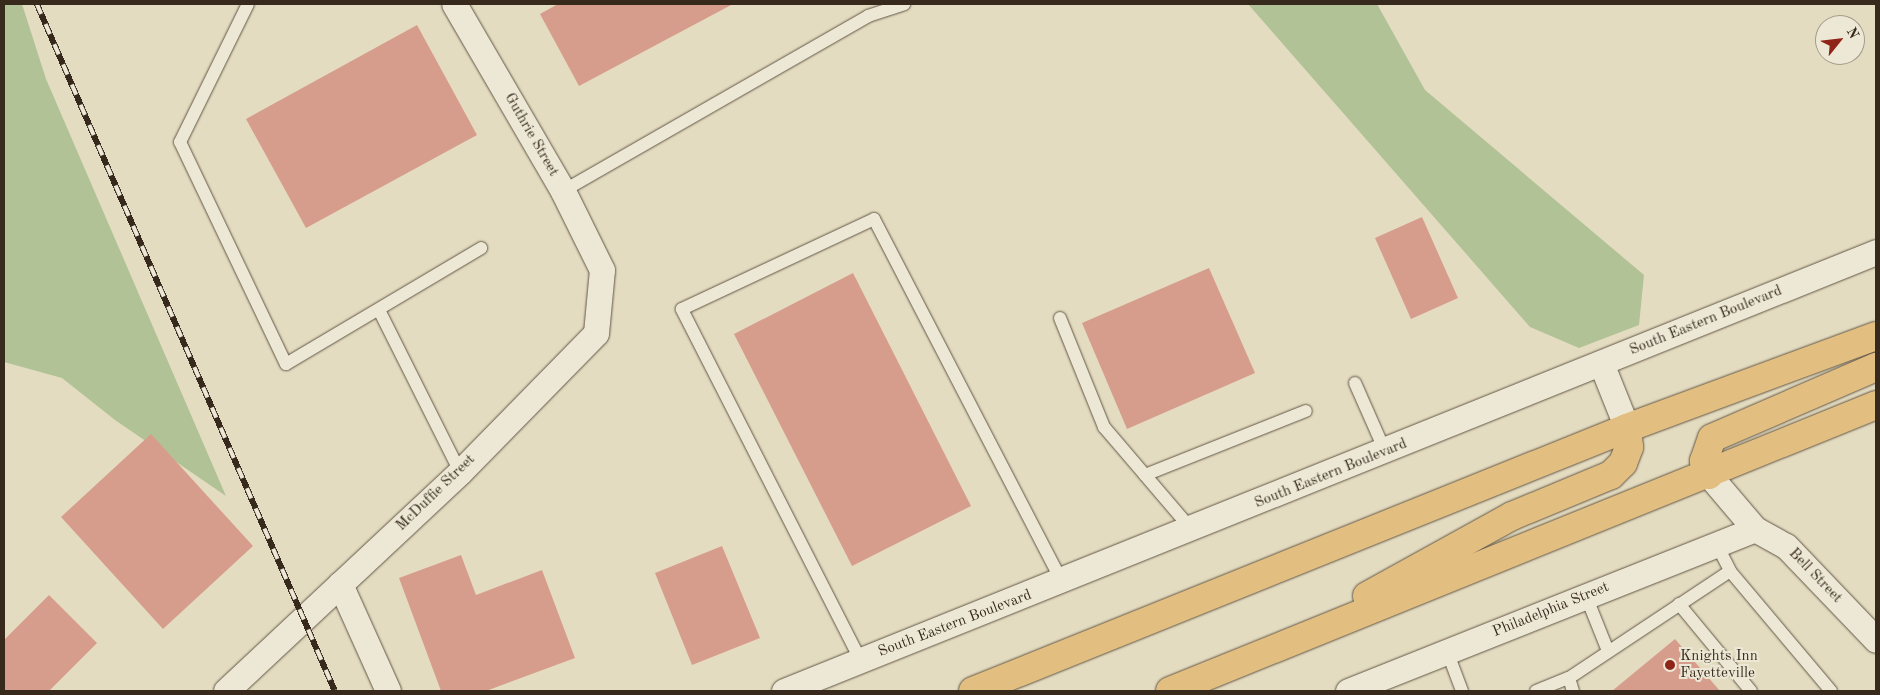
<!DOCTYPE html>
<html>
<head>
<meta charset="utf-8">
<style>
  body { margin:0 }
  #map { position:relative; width:1880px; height:695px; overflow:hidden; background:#e4dcc0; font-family:"Old Standard TT",serif }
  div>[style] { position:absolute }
  .green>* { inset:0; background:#b0c296 }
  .building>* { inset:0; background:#d79d8c }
  .roads { filter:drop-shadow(0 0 1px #625646) drop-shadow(0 0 1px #625646) }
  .lane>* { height:12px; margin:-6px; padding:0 6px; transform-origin:6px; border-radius:6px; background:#ede8d6 }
  .street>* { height:25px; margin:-12.5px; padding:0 12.5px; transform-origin:12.5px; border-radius:12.5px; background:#ede8d6 }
  .highway>* { height:28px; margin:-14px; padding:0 14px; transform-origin:14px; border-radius:14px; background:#e2be80 }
  .rail>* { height:5.5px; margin-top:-2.75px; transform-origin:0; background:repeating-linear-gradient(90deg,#ede8d6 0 11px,#372a1d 0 22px); box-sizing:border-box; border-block:1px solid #372a1d }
  .dots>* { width:14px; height:14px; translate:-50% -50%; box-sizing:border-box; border:2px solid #ede8d6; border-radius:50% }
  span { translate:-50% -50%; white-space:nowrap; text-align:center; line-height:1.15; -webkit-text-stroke:4px #ede8d6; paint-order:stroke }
  .street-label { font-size:15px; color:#372a1d }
  .poi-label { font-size:15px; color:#372a1d }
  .left { translate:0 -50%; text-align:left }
  .frame { position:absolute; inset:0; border:5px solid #372a1d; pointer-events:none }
  .north { position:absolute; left:1815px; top:15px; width:50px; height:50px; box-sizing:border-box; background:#ede8d6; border:1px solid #a49c8c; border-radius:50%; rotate:61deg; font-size:14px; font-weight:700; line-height:20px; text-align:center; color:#372a1d }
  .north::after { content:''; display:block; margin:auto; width:18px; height:22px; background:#8f2418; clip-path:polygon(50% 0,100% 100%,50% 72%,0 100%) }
</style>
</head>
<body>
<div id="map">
  <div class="green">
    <i style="clip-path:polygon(4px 4px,22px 4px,46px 79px,226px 496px,115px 420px,62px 378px,4px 362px)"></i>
    <i style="clip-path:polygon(1248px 4px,1377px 4px,1425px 90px,1644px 275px,1639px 325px,1579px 348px,1530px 327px)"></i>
  </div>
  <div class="building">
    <i style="clip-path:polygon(558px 4px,733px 4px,579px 86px,540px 14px)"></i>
    <i style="clip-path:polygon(417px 25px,477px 135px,306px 228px,246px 119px)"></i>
    <i style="clip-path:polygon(1422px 217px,1458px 298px,1411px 319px,1375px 238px)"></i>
    <i style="clip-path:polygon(1209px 268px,1255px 373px,1127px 429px,1082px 323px)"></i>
    <i style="clip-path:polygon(853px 273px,971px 506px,852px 566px,734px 334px)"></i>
    <i style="clip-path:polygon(151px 434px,253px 546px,163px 629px,61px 517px)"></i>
    <i style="clip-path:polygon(722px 546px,760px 638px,692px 665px,655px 573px)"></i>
    <i style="clip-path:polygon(461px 555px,476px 595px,542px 570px,575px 658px,486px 691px,441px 691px,399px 578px)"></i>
    <i style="clip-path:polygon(49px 595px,97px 643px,49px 691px,4px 691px,4px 640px)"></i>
    <i style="clip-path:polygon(1675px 639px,1720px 691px,1612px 691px)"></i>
  </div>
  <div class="roads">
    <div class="lane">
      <i style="left:248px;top:4px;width:154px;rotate:116.2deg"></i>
      <i style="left:180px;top:142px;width:246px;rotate:64.5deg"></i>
      <i style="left:286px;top:364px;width:227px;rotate:-30.7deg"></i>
      <i style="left:563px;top:191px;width:352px;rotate:-29.8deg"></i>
      <i style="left:868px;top:16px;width:38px;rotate:-18deg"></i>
      <i style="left:379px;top:310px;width:181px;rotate:63.4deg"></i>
      <i style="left:1060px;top:318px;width:118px;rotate:68deg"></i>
      <i style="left:1104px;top:427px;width:63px;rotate:49.5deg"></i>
      <i style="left:1355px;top:383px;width:74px;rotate:66.2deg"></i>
      <i style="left:1192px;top:530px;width:72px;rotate:-130.5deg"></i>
      <i style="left:1145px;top:475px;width:173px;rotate:-21.7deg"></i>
      <i style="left:1717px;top:545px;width:29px;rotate:63deg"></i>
      <i style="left:1586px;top:596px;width:59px;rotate:68.2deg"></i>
      <i style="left:1679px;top:604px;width:113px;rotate:50.4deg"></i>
      <i style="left:1447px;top:651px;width:43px;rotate:69.4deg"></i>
      <i style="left:861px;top:661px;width:395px;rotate:-117deg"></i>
      <i style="left:682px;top:309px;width:212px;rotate:-25.1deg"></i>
      <i style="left:874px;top:219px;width:409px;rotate:62.6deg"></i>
      <i style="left:1569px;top:678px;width:14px;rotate:73deg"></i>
      <i style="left:1536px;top:691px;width:35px;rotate:-22deg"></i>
      <i style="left:1569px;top:678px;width:193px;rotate:-33.6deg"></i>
      <i style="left:1730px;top:571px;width:157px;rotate:49.9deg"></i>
    </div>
    <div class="street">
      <i style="left:1601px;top:363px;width:70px;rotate:68.2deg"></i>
      <i style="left:1709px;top:475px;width:71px;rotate:49.6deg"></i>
      <i style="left:1755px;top:529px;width:35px;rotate:29deg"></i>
      <i style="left:1786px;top:546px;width:130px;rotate:46.2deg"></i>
      <i style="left:340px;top:584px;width:117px;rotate:65.8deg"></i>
      <i style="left:226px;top:691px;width:320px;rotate:-43.1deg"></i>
      <i style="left:460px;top:472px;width:194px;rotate:-45.6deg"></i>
      <i style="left:596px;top:333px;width:63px;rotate:-84.6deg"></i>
      <i style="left:602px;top:270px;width:88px;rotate:-116.3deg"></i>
      <i style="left:563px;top:191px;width:216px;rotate:-120.2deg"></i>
      <i style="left:784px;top:691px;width:1177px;rotate:-21.9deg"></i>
      <i style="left:1348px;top:691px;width:438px;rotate:-21.7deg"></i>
    </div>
    <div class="highway">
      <i style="left:1709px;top:475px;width:15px;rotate:-110deg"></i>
      <i style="left:1704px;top:461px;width:24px;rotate:-71deg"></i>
      <i style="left:1712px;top:438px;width:179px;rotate:-23.4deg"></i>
      <i style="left:1367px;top:596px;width:166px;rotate:-28.9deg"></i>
      <i style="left:1512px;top:516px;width:107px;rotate:-22.5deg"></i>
      <i style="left:1611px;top:475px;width:17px;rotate:-45deg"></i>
      <i style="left:1623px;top:463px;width:17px;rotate:-69deg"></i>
      <i style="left:1629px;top:447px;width:19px;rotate:-96deg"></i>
      <i style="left:973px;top:691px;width:705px;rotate:-21.91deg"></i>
      <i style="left:1627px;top:428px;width:265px;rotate:-20.3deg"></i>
      <i style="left:1170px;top:691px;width:762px;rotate:-22.05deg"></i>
    </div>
  </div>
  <div class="rail">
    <i style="left:37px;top:4px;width:749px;rotate:66.55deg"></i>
  </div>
  <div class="dots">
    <i style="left:1670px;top:665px;background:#8f2418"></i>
  </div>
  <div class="street-label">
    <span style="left:531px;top:135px;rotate:60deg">Guthrie Street</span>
    <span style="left:1706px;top:321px;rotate:-22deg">South Eastern Boulevard</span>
    <span style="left:1331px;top:474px;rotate:-22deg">South Eastern Boulevard</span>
    <span style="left:436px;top:493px;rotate:-44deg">McDuffie Street</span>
    <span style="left:1815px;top:576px;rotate:46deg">Bell Street</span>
    <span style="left:1551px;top:610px;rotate:-22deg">Philadelphia Street</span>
    <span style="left:955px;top:624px;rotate:-21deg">South Eastern Boulevard</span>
  </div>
  <div class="poi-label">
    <span class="left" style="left:1680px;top:665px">Knights Inn<br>Fayetteville</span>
  </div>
  <div class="frame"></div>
  <div class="north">N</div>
</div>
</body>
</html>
